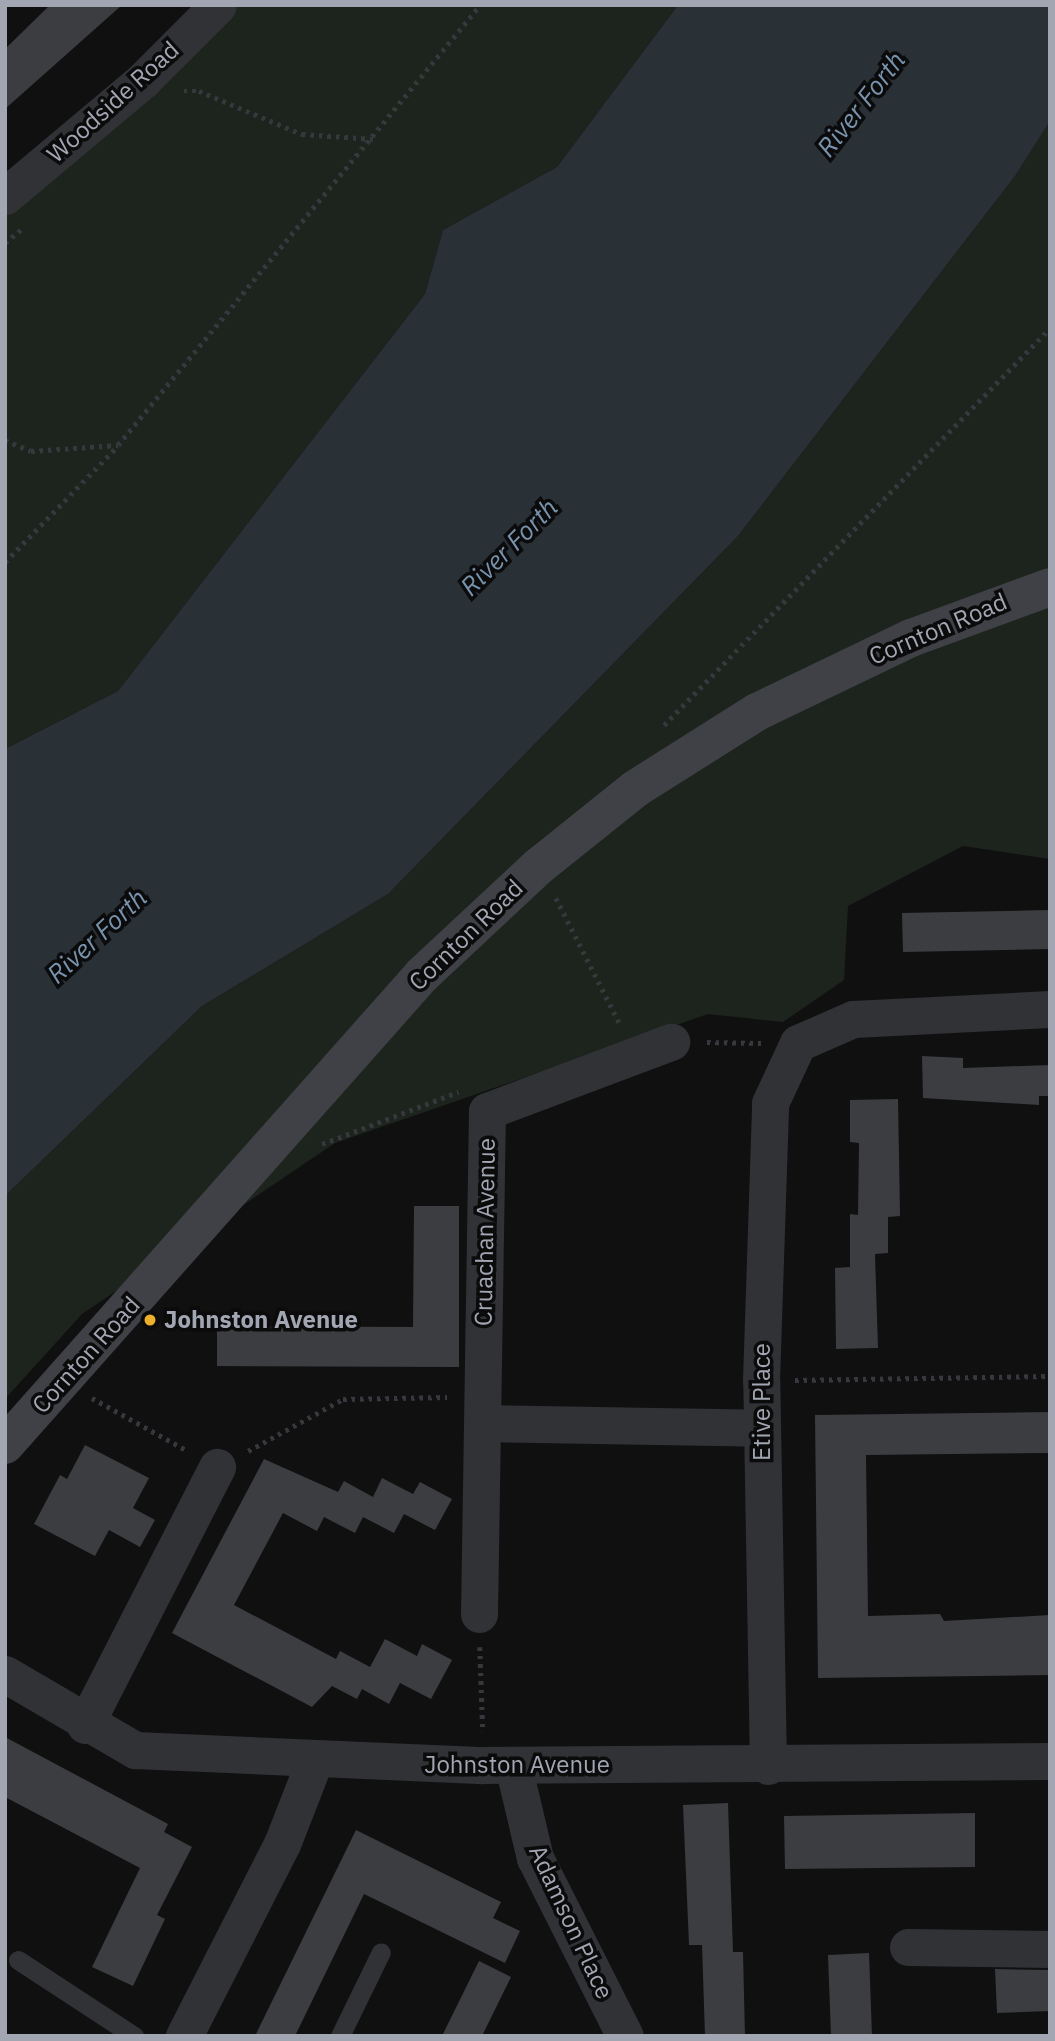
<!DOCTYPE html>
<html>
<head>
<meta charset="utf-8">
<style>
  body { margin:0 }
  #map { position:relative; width:1055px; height:2041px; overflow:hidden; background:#101011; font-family:"IBM Plex Sans",sans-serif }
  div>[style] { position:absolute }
  .green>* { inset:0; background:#1c241d }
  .water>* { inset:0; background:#293036 }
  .building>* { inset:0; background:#3c3d41 }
  .path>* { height:4.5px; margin-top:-2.25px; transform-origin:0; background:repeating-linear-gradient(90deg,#37383d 0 3.5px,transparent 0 8.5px) }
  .lane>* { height:19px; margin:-9.5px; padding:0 9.5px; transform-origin:9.5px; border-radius:9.5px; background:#313236 }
  .street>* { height:37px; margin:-18.5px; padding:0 18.5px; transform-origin:18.5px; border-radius:18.5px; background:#313236 }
  .secondary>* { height:38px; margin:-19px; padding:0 19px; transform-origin:19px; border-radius:19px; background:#3f4146 }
  .dots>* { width:19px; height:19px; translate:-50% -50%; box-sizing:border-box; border:4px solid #0b0b0c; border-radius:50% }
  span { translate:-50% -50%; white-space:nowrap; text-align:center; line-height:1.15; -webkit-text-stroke:7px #0b0b0c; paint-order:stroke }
  .street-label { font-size:24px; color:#a1a6b2 }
  .poi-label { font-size:24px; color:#a1a6b2; font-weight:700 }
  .left { translate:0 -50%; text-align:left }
  .water-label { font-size:26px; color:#7893ad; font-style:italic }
  .frame { position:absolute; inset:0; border:7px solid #a1a6b2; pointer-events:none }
</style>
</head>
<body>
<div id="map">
  <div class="green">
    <i style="clip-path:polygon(235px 5px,678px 5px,557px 167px,443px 230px,425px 294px,118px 691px,5px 749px,5px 210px)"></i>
    <i style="clip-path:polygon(1050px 121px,1050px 859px,963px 846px,848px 906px,844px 980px,783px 1022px,708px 1014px,335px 1143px,82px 1314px,5px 1399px,5px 1196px,202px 1006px,388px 894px,738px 536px,1015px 176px)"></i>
  </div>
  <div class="water">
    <i style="clip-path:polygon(678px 5px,1050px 5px,1050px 121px,1015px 176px,738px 536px,388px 894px,202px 1006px,5px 1196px,5px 749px,118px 691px,425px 294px,443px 230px,557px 167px)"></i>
  </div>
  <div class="building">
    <i style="clip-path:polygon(50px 5px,122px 5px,5px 109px,5px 49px)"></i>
    <i style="clip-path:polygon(1050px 910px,1050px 949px,903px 952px,902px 913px)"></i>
    <i style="clip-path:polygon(922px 1056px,963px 1058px,963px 1068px,1050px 1065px,1050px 1096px,1039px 1096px,1039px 1105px,923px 1098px)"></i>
    <i style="clip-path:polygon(898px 1099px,900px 1216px,888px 1217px,888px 1253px,875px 1254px,878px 1348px,836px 1349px,835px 1268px,850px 1267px,850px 1214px,858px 1215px,859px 1143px,850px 1142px,850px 1100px)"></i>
    <i style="clip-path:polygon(414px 1206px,459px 1206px,459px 1367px,217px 1366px,217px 1326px,413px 1327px)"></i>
    <i style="clip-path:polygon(1050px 1412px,1050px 1453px,866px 1455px,868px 1616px,940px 1614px,944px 1621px,1050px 1615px,1050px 1675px,818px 1678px,815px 1415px)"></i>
    <i style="clip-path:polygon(85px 1445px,149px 1478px,133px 1508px,155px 1520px,140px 1547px,109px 1530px,95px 1556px,34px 1524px,60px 1475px,67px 1479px)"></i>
    <i style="clip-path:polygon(264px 1459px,338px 1492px,344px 1481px,373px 1497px,382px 1478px,413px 1494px,420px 1482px,452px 1499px,435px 1530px,404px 1514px,394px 1533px,363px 1517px,355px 1533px,324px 1517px,317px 1531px,283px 1513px,234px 1605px,336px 1659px,340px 1651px,370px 1667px,385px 1639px,417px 1656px,422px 1644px,452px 1660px,431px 1699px,400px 1683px,389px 1704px,362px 1689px,357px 1699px,332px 1686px,312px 1707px,172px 1633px)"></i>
    <i style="clip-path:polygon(5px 1737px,168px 1824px,164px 1832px,192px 1847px,157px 1915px,165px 1919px,133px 1986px,92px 1967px,140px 1868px,5px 1797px)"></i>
    <i style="clip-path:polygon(728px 1803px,733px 1952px,743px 1952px,745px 2036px,705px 2036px,702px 1945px,689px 1945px,683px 1805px)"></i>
    <i style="clip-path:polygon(975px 1813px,975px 1867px,785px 1869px,784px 1816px)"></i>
    <i style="clip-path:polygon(356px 1830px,501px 1902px,493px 1918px,520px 1931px,505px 1963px,364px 1894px,295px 2036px,255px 2036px)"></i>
    <i style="clip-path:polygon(869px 1953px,872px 2036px,831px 2036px,828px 1955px)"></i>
    <i style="clip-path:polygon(479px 1961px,511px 1977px,482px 2036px,442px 2036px)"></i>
    <i style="clip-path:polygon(995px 1969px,1050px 1970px,1050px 2011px,997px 2013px)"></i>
  </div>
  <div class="path">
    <i style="left:184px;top:91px;width:15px"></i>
    <i style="left:199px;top:91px;width:112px;rotate:22.7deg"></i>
    <i style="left:302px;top:134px;width:71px;rotate:4deg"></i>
    <i style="left:5px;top:243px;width:23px;rotate:-40deg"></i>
    <i style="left:5px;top:440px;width:28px;rotate:23deg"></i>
    <i style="left:31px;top:451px;width:87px;rotate:-3.9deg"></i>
    <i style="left:118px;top:445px;width:570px;rotate:-50.55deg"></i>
    <i style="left:5px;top:562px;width:162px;rotate:-45.8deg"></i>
    <i style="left:664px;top:725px;width:554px;rotate:-45.8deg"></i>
    <i style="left:556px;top:898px;width:141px;rotate:63.1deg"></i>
    <i style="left:707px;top:1042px;width:54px;rotate:1.1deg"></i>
    <i style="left:322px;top:1144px;width:146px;rotate:-20.9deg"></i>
    <i style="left:795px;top:1380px;width:255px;rotate:-0.9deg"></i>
    <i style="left:92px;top:1398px;width:110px;rotate:28.9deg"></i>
    <i style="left:248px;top:1451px;width:108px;rotate:-28.7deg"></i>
    <i style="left:343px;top:1399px;width:104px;rotate:-1.1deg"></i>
    <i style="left:480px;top:1647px;width:85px;rotate:88deg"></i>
  </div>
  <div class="lane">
    <i style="left:18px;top:1960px;width:139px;rotate:33.2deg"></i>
    <i style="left:340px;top:2036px;width:93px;rotate:-64deg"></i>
  </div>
  <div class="street">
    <i style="left:5px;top:196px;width:179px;rotate:-40deg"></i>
    <i style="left:142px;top:81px;width:107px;rotate:-45deg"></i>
    <i style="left:483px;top:1423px;width:278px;rotate:1deg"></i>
    <i style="left:479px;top:1614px;width:503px;rotate:-89.09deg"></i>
    <i style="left:487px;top:1111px;width:197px;rotate:-20.6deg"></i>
    <i style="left:5px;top:1674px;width:151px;rotate:30.3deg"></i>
    <i style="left:135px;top:1750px;width:349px;rotate:2.5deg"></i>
    <i style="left:484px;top:1765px;width:566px;rotate:-0.4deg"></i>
    <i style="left:85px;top:1725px;width:290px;rotate:-62.9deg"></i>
    <i style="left:513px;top:1765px;width:96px;rotate:76.7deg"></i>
    <i style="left:535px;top:1858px;width:199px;rotate:63.2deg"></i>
    <i style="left:768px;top:1766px;width:386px;rotate:-91deg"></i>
    <i style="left:761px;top:1380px;width:277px;rotate:-88.1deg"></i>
    <i style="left:770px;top:1103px;width:66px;rotate:-65deg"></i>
    <i style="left:798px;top:1043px;width:60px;rotate:-23.6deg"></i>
    <i style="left:853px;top:1019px;width:197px;rotate:-2.9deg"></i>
    <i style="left:908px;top:1947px;width:142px;rotate:0.8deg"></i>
    <i style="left:184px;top:2036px;width:216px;rotate:-63deg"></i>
    <i style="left:282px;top:1844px;width:88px;rotate:-68.7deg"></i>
  </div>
  <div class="secondary">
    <i style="left:5px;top:1445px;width:628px;rotate:-48.42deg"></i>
    <i style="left:422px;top:975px;width:160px;rotate:-43deg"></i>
    <i style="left:539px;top:866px;width:123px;rotate:-38.7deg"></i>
    <i style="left:635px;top:789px;width:144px;rotate:-32.3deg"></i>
    <i style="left:757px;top:712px;width:171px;rotate:-25.7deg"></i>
    <i style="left:911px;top:638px;width:148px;rotate:-20.1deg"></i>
  </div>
  <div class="dots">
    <i style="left:150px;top:1320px;background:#eeaf2b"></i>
  </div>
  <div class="street-label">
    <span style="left:113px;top:102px;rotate:-42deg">Woodside Road</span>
    <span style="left:938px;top:629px;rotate:-23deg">Cornton Road</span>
    <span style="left:466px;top:935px;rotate:-44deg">Cornton Road</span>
    <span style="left:485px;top:1232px;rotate:-89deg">Cruachan Avenue</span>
    <span style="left:86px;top:1355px;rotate:-48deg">Cornton Road</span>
    <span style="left:762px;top:1402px;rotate:-90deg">Etive Place</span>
    <span style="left:517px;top:1765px">Johnston Avenue</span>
    <span style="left:571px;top:1922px;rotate:65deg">Adamson Place</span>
  </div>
  <div class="poi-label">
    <span class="left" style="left:164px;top:1320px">Johnston Avenue</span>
  </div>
  <div class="water-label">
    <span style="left:861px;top:104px;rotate:-52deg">River Forth</span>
    <span style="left:509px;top:547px;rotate:-45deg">River Forth</span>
    <span style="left:97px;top:936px;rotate:-43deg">River Forth</span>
  </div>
  <div class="frame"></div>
</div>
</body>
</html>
